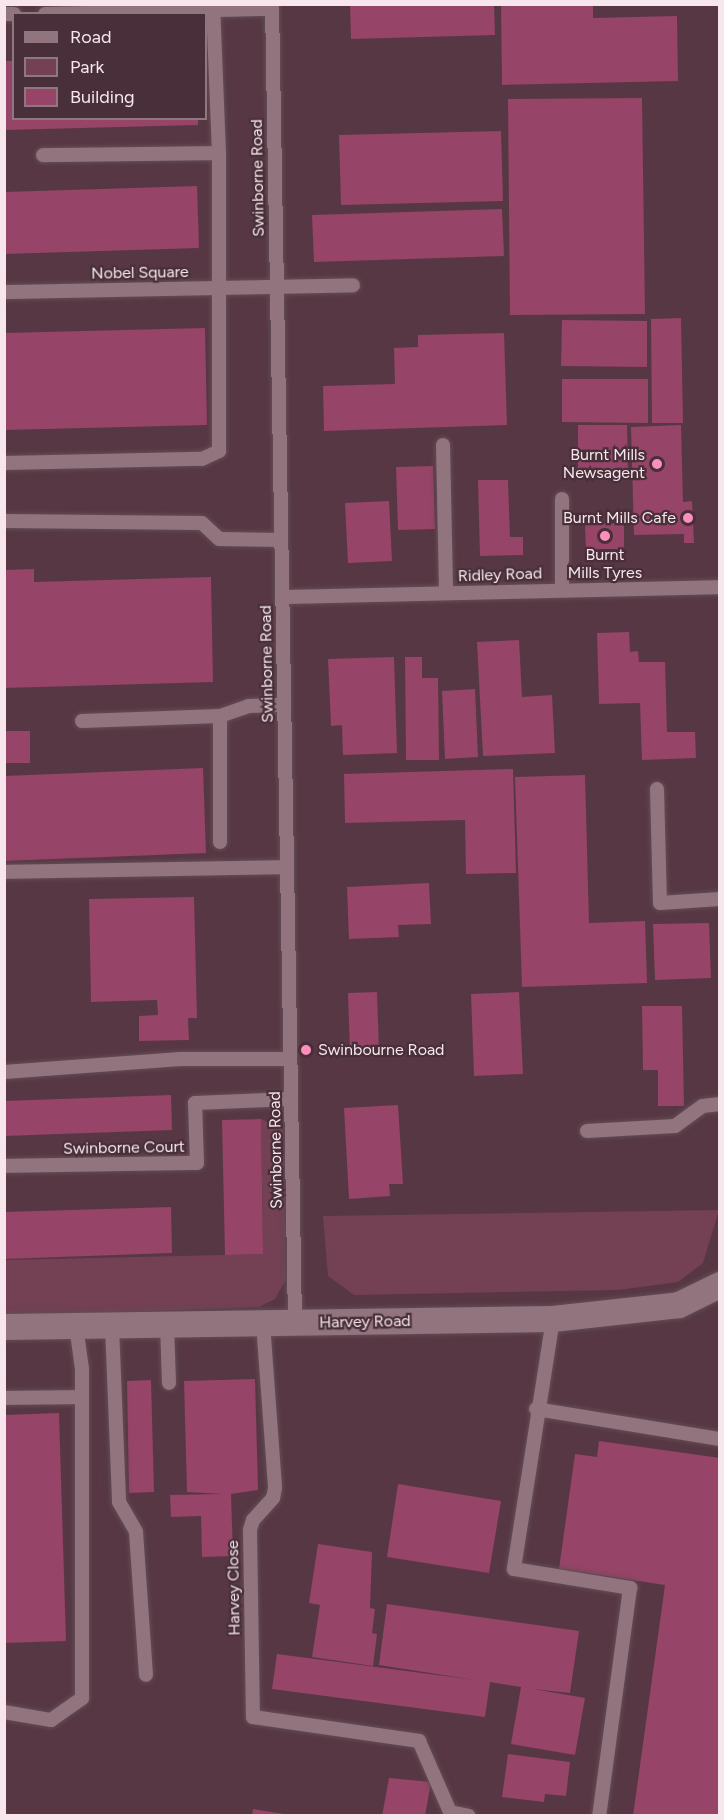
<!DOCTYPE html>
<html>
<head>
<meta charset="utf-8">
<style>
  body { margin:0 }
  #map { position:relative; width:724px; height:1820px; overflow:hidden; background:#482f39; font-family:Figtree,sans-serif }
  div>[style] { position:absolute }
  .built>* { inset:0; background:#573743 }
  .green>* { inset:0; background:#734054 }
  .building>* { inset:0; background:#964467 }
  .roads { filter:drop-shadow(0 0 2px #624d55) drop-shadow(0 0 2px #624d55) }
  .lane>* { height:14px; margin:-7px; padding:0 7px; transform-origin:7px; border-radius:7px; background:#91747e }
  .street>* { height:26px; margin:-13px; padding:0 13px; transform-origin:13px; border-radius:13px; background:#91747e }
  .dots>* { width:16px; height:16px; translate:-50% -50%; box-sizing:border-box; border:3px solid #482f39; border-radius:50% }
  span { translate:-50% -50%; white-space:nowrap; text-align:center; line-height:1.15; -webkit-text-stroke:4.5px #482f39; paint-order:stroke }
  .street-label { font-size:16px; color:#f7e6eb }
  .poi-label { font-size:16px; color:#f7e6eb }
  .right { translate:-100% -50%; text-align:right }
  .left { translate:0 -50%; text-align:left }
  .frame { position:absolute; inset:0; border:6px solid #f7e6eb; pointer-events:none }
  .legend { position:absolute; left:12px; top:12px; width:195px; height:108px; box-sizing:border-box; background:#482f39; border:2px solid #8e7880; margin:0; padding:8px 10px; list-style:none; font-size:18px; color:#f7e6eb }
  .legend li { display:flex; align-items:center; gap:12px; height:30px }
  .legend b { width:30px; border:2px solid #8e7880 }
</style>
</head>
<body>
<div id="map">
  <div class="built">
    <i style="clip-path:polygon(evenodd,5px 5px,719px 5px,719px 1815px,5px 1815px,5px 5px,14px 14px,206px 14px,206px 118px,14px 118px,14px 14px)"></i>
  </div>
  <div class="green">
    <i style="clip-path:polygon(261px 1119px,283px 1128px,286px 1280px,275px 1299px,259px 1307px,5px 1316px,4px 1260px,263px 1254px)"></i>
    <i style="clip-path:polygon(719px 1210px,703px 1263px,678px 1282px,618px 1290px,354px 1295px,328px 1276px,323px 1216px)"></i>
  </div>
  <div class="building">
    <i style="clip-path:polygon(350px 4px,494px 4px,495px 35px,351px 39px)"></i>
    <i style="clip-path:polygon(501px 4px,593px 4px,593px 18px,677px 16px,678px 81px,502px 85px)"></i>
    <i style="clip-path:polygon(4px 61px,14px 61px,14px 118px,198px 118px,198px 125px,4px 130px)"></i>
    <i style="clip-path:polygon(642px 98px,645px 314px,510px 315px,508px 99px)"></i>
    <i style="clip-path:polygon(501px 131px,503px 201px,341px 205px,339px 135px)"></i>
    <i style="clip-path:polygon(197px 186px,199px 248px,4px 254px,4px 192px)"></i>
    <i style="clip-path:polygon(502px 209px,504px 256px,314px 262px,312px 215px)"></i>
    <i style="clip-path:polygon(681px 318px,683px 423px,652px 423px,651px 319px)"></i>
    <i style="clip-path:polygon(562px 320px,647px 321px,647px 367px,561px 366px)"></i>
    <i style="clip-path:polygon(205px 328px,207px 425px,4px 430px,4px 333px)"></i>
    <i style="clip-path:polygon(504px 333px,507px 425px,324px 431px,323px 386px,395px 384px,394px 348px,418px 347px,418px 335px)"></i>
    <i style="clip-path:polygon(562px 379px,648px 379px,648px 423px,562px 422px)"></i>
    <i style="clip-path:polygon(578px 425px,627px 425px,628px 472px,578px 473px)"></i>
    <i style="clip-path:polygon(681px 425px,683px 502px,692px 501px,694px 543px,684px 543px,684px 534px,634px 535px,631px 427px)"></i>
    <i style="clip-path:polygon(433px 466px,435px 529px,398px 530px,396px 467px)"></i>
    <i style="clip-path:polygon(478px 480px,508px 480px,510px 537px,523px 537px,523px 555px,480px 556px)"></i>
    <i style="clip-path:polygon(389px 501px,392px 561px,348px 563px,345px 503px)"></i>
    <i style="clip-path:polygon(624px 523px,624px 549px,586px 549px,585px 524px)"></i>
    <i style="clip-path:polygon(34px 569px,34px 582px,211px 577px,213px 682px,4px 688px,4px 570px)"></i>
    <i style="clip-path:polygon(629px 632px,630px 652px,638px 651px,639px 662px,665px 662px,667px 732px,695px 732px,696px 758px,642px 760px,640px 703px,599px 704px,597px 633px)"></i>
    <i style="clip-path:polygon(519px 640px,522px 697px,552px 695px,555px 753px,483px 756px,477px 642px)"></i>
    <i style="clip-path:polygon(394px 657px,397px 753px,343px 755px,342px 725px,331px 726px,328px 659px)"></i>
    <i style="clip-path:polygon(405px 657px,422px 657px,422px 678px,438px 678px,439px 760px,406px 760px)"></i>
    <i style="clip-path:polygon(475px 689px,478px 757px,445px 759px,442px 691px)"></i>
    <i style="clip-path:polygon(4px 731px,30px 731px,30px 763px,4px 763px)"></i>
    <i style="clip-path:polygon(203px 768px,206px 853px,4px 861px,4px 776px)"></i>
    <i style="clip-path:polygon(513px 769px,516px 873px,466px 874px,465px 820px,345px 823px,344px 774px)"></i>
    <i style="clip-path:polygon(585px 775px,589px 923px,645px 921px,647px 983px,522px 987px,515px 777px)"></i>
    <i style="clip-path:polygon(429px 883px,431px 924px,398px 925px,399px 937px,349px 939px,347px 887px)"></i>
    <i style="clip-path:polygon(194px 897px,197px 1018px,188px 1018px,189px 1040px,139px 1041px,139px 1016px,158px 1015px,157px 1000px,91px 1002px,89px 899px)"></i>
    <i style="clip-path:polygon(709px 923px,711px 978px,655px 980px,653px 924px)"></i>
    <i style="clip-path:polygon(377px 992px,379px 1051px,350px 1052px,348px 993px)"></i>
    <i style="clip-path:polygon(519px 992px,523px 1074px,474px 1076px,471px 994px)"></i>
    <i style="clip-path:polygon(642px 1006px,682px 1006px,684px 1106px,658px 1106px,658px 1070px,643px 1070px)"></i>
    <i style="clip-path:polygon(171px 1095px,172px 1130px,4px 1136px,4px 1101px)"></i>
    <i style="clip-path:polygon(398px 1105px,403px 1184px,389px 1184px,390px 1196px,349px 1199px,344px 1108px)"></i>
    <i style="clip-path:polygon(261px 1119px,263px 1254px,225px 1255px,222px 1120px)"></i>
    <i style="clip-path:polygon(171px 1207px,172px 1253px,4px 1259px,4px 1212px)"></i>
    <i style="clip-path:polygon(255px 1379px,258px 1490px,231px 1494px,233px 1556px,202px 1557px,201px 1516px,171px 1517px,170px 1495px,222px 1494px,187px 1492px,184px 1381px)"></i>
    <i style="clip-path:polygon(151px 1380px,154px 1492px,129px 1493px,127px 1381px)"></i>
    <i style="clip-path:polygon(59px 1413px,66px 1641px,4px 1643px,4px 1415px)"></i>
    <i style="clip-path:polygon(599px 1441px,720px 1458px,720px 1816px,633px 1816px,665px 1585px,559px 1569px,575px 1454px,597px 1457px)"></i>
    <i style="clip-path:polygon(398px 1484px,501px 1501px,489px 1573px,387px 1557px)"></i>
    <i style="clip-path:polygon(318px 1544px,372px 1552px,370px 1608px,375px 1609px,372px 1633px,377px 1634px,373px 1666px,312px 1657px,320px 1605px,309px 1603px)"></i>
    <i style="clip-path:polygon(387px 1604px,579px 1631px,570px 1693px,533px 1689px,585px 1698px,575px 1755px,511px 1744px,521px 1687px,490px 1682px,485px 1717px,272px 1689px,277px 1654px,475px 1680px,379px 1665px)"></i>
    <i style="clip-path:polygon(508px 1754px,570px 1762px,566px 1796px,545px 1794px,544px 1802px,502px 1797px)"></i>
    <i style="clip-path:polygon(389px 1778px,431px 1782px,425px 1816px,382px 1816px)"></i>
    <i style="clip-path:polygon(253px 1809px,284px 1814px,284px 1816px,252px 1816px)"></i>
  </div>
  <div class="roads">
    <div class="lane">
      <i style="left:213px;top:4px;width:149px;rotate:87.7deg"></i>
      <i style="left:272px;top:4px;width:1319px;rotate:89deg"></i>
      <i style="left:4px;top:14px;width:10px"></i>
      <i style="left:45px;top:14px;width:227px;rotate:-1.3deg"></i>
      <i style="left:4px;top:292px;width:349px;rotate:-1.1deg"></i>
      <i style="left:443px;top:445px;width:148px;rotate:88.8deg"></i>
      <i style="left:4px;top:463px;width:198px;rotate:-1.2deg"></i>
      <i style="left:202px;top:459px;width:19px;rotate:-25deg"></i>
      <i style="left:219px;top:451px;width:298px;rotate:-90deg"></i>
      <i style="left:219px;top:153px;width:176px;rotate:179.3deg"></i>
      <i style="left:562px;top:499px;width:91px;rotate:90deg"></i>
      <i style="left:4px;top:521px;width:198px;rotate:0.6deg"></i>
      <i style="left:202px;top:523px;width:23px;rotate:43deg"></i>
      <i style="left:219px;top:539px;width:62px;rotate:0.9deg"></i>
      <i style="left:282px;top:597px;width:438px;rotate:-1.3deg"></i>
      <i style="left:220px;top:716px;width:126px;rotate:90deg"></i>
      <i style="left:82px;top:721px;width:138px;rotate:-2.1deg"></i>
      <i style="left:220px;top:716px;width:31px;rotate:-19deg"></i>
      <i style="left:249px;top:706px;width:35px;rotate:-2deg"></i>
      <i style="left:657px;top:789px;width:114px;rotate:88.5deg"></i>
      <i style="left:660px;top:903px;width:60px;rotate:-3.8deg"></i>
      <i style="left:4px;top:872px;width:283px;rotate:-1deg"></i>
      <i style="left:4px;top:1072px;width:177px;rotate:-4.2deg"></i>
      <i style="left:181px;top:1059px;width:109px"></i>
      <i style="left:587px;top:1131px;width:88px;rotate:-3.3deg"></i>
      <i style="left:675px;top:1126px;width:34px;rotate:-36deg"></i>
      <i style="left:703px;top:1106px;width:17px;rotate:-7deg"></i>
      <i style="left:4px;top:1166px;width:193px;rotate:-0.9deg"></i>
      <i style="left:197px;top:1163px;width:60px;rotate:-91.9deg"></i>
      <i style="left:195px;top:1103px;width:96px;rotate:-2.4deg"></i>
      <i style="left:553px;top:1319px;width:253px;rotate:98.9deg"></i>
      <i style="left:514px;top:1569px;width:118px;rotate:9.3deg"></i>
      <i style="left:630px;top:1588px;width:230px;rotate:97.7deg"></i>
      <i style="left:263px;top:1323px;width:165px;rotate:85.8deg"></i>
      <i style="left:275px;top:1488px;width:10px;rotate:101deg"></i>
      <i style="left:273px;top:1498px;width:30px;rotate:132deg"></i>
      <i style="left:253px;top:1520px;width:10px;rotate:107deg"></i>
      <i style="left:250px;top:1530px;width:187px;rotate:89.1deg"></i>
      <i style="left:253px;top:1717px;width:168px;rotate:8.2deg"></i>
      <i style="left:419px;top:1741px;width:77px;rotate:66.4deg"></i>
      <i style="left:450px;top:1812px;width:19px;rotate:12deg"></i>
      <i style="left:167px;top:1325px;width:58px;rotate:88deg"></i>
      <i style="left:112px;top:1326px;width:176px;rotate:87.7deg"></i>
      <i style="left:119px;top:1502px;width:34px;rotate:60deg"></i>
      <i style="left:136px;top:1532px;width:143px;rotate:86deg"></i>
      <i style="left:4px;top:1398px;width:78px;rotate:-0.7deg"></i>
      <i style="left:536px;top:1409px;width:186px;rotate:9.3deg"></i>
      <i style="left:4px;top:1712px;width:48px;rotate:9.7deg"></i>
      <i style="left:51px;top:1720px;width:38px;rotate:-35deg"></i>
      <i style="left:82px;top:1698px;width:329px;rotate:-90deg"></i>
      <i style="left:82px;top:1369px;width:43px;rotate:-97.9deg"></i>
    </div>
    <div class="street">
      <i style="left:4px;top:1327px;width:549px;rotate:-0.83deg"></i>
      <i style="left:553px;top:1319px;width:127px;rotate:-6.3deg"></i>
      <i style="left:679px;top:1305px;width:46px;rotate:-26deg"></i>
    </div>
  </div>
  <div class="dots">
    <i style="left:657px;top:464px;background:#fe8ebb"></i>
    <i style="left:688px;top:518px;background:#fe8ebb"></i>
    <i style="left:605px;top:536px;background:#fe8ebb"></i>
    <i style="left:306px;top:1050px;background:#fe8ebb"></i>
  </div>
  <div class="street-label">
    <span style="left:258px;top:178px;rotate:-91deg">Swinborne Road</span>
    <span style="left:140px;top:273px;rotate:-1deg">Nobel Square</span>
    <span style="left:500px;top:575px;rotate:-2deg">Ridley Road</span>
    <span style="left:267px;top:664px;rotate:-91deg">Swinborne Road</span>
    <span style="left:124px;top:1148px;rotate:-1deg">Swinborne Court</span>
    <span style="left:276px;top:1150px;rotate:-91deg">Swinborne Road</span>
    <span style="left:365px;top:1322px;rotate:-1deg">Harvey Road</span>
    <span style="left:234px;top:1588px;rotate:-91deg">Harvey Close</span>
  </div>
  <div class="poi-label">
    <span class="right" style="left:645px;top:464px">Burnt Mills<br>Newsagent</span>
    <span class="right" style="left:676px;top:518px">Burnt Mills Cafe</span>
    <span style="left:605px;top:564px">Burnt<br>Mills Tyres</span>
    <span class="left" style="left:318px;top:1050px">Swinbourne Road</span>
  </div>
  <div class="frame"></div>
  <ul class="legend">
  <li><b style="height:8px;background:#91747e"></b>Road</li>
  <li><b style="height:16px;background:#734054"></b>Park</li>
  <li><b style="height:16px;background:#964467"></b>Building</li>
  </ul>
</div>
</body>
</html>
